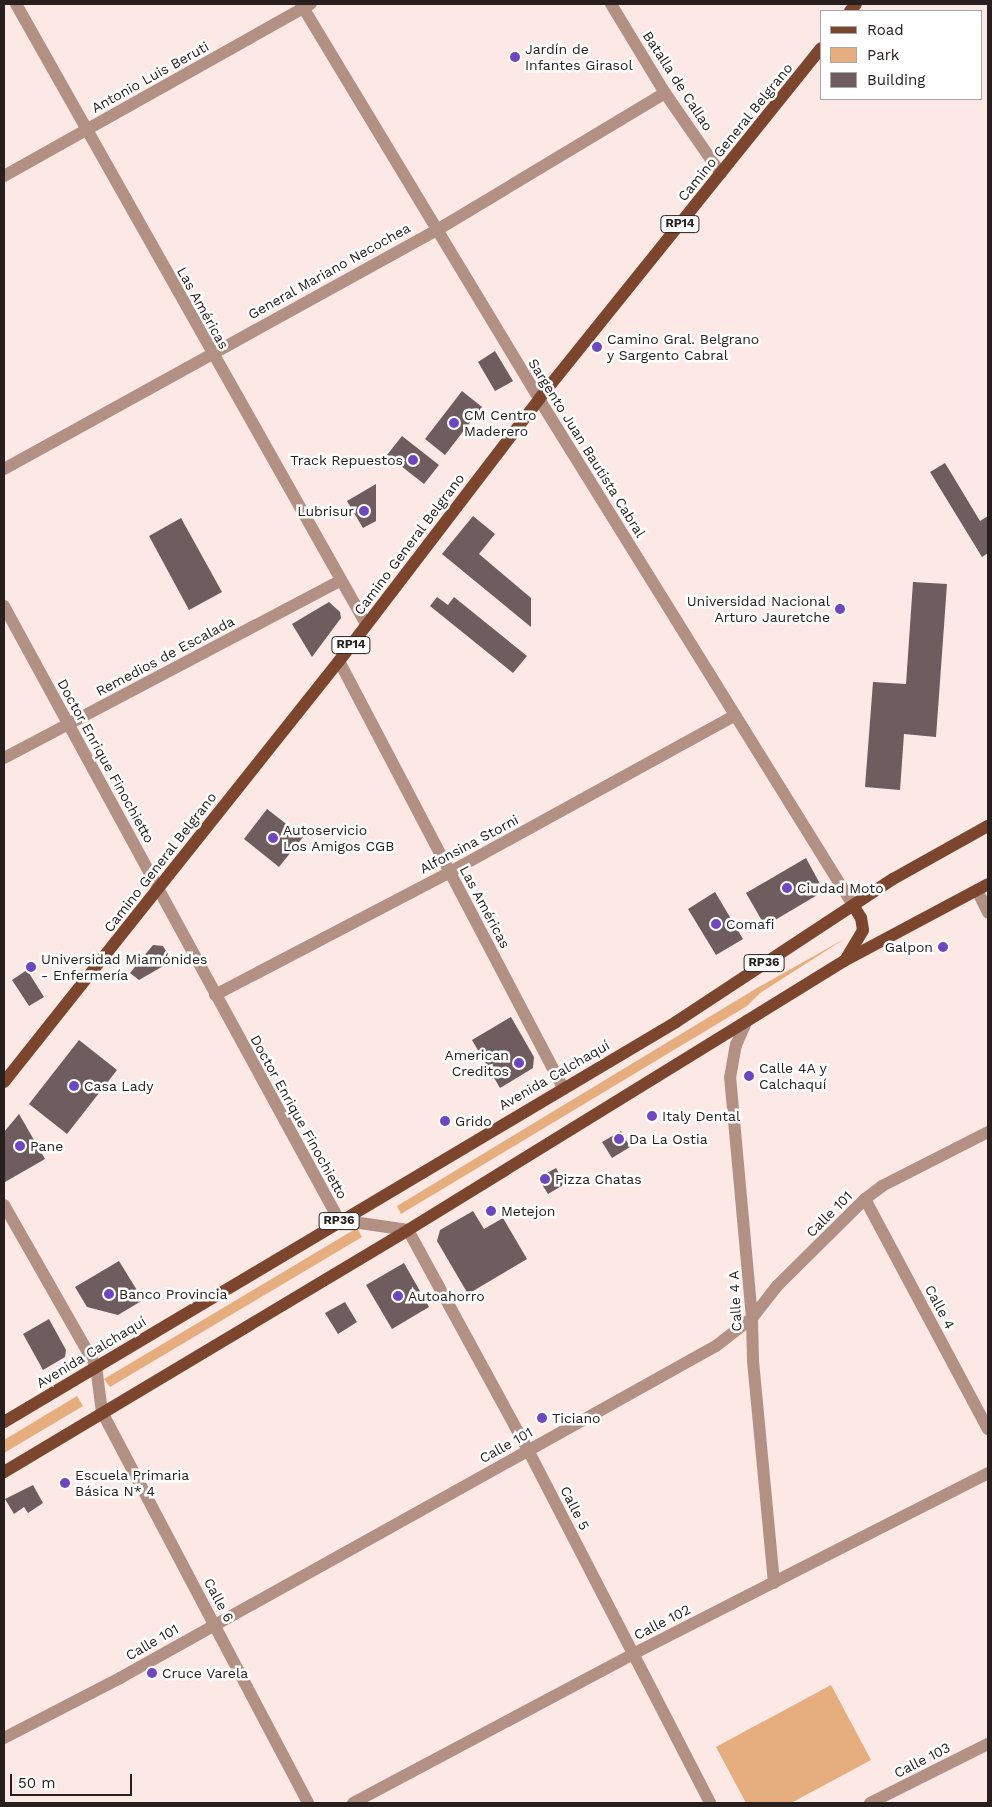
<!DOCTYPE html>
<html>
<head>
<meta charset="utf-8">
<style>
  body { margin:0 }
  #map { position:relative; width:992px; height:1807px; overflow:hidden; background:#fce8e5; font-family:"Work Sans",sans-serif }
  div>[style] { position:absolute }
  .green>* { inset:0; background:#e6ae7e }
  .building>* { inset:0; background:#6e5c5f }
  .minor>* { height:12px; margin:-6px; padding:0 6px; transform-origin:6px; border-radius:6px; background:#b29184 }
  .tertiary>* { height:12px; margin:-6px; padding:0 6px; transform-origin:6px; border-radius:6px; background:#b29184 }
  .primary>* { height:12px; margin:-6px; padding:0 6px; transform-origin:6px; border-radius:6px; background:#7c452e }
  .dots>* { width:14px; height:14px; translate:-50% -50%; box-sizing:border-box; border:2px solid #fff; border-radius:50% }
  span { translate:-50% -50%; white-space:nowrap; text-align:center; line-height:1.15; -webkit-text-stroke:5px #fff; paint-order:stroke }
  .shield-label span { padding:1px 4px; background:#fff; border:1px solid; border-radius:4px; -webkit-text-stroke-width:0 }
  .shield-label { font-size:12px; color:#27201f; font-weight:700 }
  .poi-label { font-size:14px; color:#27201f }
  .left { translate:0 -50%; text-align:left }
  .right { translate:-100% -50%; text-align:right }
  .street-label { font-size:14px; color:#27201f }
  .frame { position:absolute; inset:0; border:5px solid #27201f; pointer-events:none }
  .legend { position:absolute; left:820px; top:10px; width:162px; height:90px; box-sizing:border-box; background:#fff; border:1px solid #a9a6a5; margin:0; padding:6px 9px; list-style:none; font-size:15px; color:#27201f }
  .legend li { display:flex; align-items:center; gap:10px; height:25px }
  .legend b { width:25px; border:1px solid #a9a6a5 }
  .scale { position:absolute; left:10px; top:1774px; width:122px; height:22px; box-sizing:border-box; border:2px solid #27201f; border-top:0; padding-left:6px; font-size:15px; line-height:18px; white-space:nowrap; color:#27201f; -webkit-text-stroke:4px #fff; paint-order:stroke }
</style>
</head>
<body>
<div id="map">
  <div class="green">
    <i style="clip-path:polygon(846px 938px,760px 993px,747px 1006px,401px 1214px,397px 1206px,757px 988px)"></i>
    <i style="clip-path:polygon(357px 1228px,362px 1237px,110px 1387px,104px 1379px)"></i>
    <i style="clip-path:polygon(77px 1396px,83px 1406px,4px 1453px,4px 1440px)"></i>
    <i style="clip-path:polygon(831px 1685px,871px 1760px,791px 1803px,746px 1803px,716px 1747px)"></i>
  </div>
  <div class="building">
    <i style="clip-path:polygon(495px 351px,513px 381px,495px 391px,478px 362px)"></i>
    <i style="clip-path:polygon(462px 391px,482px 407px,445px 455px,425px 439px)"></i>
    <i style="clip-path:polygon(402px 436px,439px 465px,424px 484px,387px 455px)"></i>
    <i style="clip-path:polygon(945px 463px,980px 521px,988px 516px,988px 553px,982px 557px,930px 472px)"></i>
    <i style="clip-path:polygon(376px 484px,376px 521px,363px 528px,347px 501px)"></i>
    <i style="clip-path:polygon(473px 516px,495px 534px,479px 554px,531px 598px,531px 627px,442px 554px)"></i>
    <i style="clip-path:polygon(181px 518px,222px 592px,189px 610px,149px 536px)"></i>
    <i style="clip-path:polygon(913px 582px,947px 584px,936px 737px,904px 734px,900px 790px,865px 787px,873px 682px,906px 684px)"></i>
    <i style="clip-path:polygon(437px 597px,448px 605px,454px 597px,527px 656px,513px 673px,430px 606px)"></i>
    <i style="clip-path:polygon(329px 602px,340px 612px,341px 618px,312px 657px,292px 624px)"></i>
    <i style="clip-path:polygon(267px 809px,303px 837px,279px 867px,244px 839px)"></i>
    <i style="clip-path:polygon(806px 858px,820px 884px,819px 894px,765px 926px,746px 893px)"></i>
    <i style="clip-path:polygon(715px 892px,743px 939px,716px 955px,688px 909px)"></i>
    <i style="clip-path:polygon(153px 945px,163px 946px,172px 961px,139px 980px,130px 973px)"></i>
    <i style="clip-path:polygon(27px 970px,44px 997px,29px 1006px,12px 980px)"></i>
    <i style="clip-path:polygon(511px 1017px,534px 1057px,533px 1068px,500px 1088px,472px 1040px)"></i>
    <i style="clip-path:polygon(79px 1040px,117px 1070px,67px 1134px,29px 1104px)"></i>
    <i style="clip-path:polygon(19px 1114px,45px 1159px,5px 1182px,4px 1132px)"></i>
    <i style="clip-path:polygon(621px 1131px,630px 1147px,612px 1158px,602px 1142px)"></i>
    <i style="clip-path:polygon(556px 1168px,565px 1184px,548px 1194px,538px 1178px)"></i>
    <i style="clip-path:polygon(473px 1211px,484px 1229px,503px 1218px,527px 1259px,468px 1294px,437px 1241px,440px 1230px)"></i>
    <i style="clip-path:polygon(119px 1261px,143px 1300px,118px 1315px,87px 1307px,75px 1287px)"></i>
    <i style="clip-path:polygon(404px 1263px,429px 1307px,392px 1329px,366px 1285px)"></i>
    <i style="clip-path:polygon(345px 1302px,357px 1322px,338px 1334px,325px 1313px)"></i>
    <i style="clip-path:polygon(49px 1319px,66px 1350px,65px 1357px,43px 1370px,23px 1334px)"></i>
    <i style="clip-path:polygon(33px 1485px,43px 1503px,28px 1513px,24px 1507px,14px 1514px,5px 1499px)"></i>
  </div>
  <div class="minor">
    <i style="left:16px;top:4px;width:712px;rotate:60.55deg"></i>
    <i style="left:611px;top:4px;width:104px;rotate:58.8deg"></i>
    <i style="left:665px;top:93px;width:98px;rotate:55.3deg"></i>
    <i style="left:4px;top:176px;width:352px;rotate:-29.3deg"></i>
    <i style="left:539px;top:399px;width:596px;rotate:58.18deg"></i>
    <i style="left:4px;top:469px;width:495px;rotate:-28.9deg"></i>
    <i style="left:437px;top:230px;width:266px;rotate:-31deg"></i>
    <i style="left:4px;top:606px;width:699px;rotate:61.38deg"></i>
    <i style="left:339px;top:1220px;width:70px;rotate:8.2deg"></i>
    <i style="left:408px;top:1230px;width:251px;rotate:61.4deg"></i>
    <i style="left:528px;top:1450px;width:397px;rotate:62.7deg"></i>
    <i style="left:339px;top:661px;width:481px;rotate:62.3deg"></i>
    <i style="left:4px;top:758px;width:380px;rotate:-27.8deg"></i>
    <i style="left:977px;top:890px;width:25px;rotate:64deg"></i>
    <i style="left:215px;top:995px;width:265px;rotate:-27.6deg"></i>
    <i style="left:450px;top:872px;width:325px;rotate:-28.8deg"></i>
    <i style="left:865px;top:1199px;width:261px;rotate:61.9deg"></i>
    <i style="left:4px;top:1205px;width:185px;rotate:60.3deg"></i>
    <i style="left:96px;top:1366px;width:46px;rotate:82.6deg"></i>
    <i style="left:102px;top:1412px;width:442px;rotate:62.2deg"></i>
    <i style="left:774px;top:1583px;width:224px;rotate:-95.4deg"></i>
    <i style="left:753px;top:1360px;width:42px;rotate:-91.4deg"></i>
    <i style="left:752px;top:1318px;width:41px;rotate:-52deg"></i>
    <i style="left:777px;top:1286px;width:124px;rotate:-44.7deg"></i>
    <i style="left:865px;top:1199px;width:21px;rotate:-37deg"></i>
    <i style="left:882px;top:1186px;width:119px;rotate:-27deg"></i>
    <i style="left:353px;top:1803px;width:317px;rotate:-28deg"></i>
    <i style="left:633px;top:1654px;width:398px;rotate:-27deg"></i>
    <i style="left:870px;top:1803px;width:132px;rotate:-26.6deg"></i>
  </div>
  <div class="tertiary">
    <i style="left:301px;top:4px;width:461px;rotate:58.9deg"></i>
    <i style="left:4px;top:1738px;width:131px;rotate:-27.3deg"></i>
    <i style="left:120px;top:1678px;width:682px;rotate:-29.12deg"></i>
    <i style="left:716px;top:1346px;width:46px;rotate:-37.9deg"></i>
    <i style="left:752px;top:1318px;width:241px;rotate:-95.2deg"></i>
    <i style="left:730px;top:1078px;width:34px;rotate:-80deg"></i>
    <i style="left:736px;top:1045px;width:27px;rotate:-66deg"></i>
  </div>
  <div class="primary">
    <i style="left:850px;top:11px;width:9px;rotate:-49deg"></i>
    <i style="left:847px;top:957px;width:31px;rotate:-59deg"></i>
    <i style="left:863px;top:930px;width:12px;rotate:-99deg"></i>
    <i style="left:861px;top:918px;width:15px;rotate:-122deg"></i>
    <i style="left:4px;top:1082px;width:538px;rotate:-51.49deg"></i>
    <i style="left:339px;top:661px;width:330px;rotate:-52.6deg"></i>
    <i style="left:539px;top:399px;width:450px;rotate:-51.2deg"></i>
    <i style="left:4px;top:1422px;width:782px;rotate:-30.76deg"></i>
    <i style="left:676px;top:1022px;width:260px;rotate:-33.4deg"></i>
    <i style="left:893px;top:879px;width:109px;rotate:-29.2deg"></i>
    <i style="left:4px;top:1472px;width:471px;rotate:-30.9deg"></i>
    <i style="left:408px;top:1230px;width:512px;rotate:-31.67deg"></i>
    <i style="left:844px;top:961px;width:163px;rotate:-28.1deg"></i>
  </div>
  <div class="dots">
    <i style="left:515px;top:57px;background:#6e47bf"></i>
    <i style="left:597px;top:347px;background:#6e47bf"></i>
    <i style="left:454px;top:423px;background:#6e47bf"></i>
    <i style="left:413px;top:460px;background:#6e47bf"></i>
    <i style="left:364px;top:511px;background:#6e47bf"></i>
    <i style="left:840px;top:609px;background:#6e47bf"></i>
    <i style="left:273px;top:838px;background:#6e47bf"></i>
    <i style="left:787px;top:888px;background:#6e47bf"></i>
    <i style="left:716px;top:924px;background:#6e47bf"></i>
    <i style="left:943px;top:947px;background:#6e47bf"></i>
    <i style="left:31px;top:967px;background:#6e47bf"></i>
    <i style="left:519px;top:1063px;background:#6e47bf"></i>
    <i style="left:749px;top:1076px;background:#6e47bf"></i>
    <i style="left:74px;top:1086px;background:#6e47bf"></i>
    <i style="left:652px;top:1116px;background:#6e47bf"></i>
    <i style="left:445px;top:1121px;background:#6e47bf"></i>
    <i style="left:619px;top:1139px;background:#6e47bf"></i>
    <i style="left:20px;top:1146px;background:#6e47bf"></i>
    <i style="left:545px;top:1179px;background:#6e47bf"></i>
    <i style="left:491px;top:1211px;background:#6e47bf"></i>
    <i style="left:109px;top:1294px;background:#6e47bf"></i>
    <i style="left:398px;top:1296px;background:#6e47bf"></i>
    <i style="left:542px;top:1418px;background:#6e47bf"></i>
    <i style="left:65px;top:1483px;background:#6e47bf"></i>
    <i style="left:152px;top:1673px;background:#6e47bf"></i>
  </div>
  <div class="shield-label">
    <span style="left:680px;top:224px">RP14</span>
    <span style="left:351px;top:645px">RP14</span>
    <span style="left:764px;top:963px">RP36</span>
    <span style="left:339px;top:1221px">RP36</span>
  </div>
  <div class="poi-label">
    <span class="left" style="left:525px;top:57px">Jardín de<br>Infantes Girasol</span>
    <span class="left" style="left:607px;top:347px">Camino Gral. Belgrano<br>y Sargento Cabral</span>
    <span class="left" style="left:464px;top:423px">CM Centro<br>Maderero</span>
    <span class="right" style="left:403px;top:460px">Track Repuestos</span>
    <span class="right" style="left:354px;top:511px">Lubrisur</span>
    <span class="right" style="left:830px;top:609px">Universidad Nacional<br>Arturo Jauretche</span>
    <span class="left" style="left:283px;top:838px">Autoservicio<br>Los Amigos CGB</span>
    <span class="left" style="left:797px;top:888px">Ciudad Moto</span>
    <span class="left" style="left:726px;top:924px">Comafi</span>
    <span class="right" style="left:933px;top:947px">Galpon</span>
    <span class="left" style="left:41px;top:967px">Universidad Miamónides<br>- Enfermería</span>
    <span class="right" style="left:509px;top:1063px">American<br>Creditos</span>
    <span class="left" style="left:759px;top:1076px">Calle 4A y<br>Calchaquí</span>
    <span class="left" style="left:84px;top:1086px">Casa Lady</span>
    <span class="left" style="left:662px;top:1116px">Italy Dental</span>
    <span class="left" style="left:455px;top:1121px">Grido</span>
    <span class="left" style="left:629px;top:1139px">Da La Ostia</span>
    <span class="left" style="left:30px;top:1146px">Pane</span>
    <span class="left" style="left:555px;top:1179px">Pizza Chatas</span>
    <span class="left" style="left:501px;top:1211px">Metejon</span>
    <span class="left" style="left:119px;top:1294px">Banco Provincia</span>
    <span class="left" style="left:408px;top:1296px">Autoahorro</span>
    <span class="left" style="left:552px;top:1418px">Ticiano</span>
    <span class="left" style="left:75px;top:1483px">Escuela Primaria<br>Básica N* 4</span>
    <span class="left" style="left:162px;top:1673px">Cruce Varela</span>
  </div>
  <div class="street-label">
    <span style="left:150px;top:77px;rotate:-29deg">Antonio Luis Beruti</span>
    <span style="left:678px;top:81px;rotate:57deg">Batalla de Callao</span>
    <span style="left:735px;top:132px;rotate:-51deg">Camino General Belgrano</span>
    <span style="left:329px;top:271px;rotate:-29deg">General Mariano Necochea</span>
    <span style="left:203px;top:308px;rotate:61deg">Las Américas</span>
    <span style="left:587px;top:448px;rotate:58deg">Sargento Juan Bautista Cabral</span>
    <span style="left:409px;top:544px;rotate:-53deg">Camino General Belgrano</span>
    <span style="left:165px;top:656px;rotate:-28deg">Remedios de Escalada</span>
    <span style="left:106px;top:761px;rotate:61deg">Doctor Enrique Finochietto</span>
    <span style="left:469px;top:844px;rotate:-28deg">Alfonsina Storni</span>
    <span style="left:160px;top:862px;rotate:-52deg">Camino General Belgrano</span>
    <span style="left:485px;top:907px;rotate:62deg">Las Américas</span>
    <span style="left:554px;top:1075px;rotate:-30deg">Avenida Calchaquí</span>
    <span style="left:299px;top:1117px;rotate:61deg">Doctor Enrique Finochietto</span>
    <span style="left:829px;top:1214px;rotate:-45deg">Calle 101</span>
    <span style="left:735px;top:1301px;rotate:-93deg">Calle 4 A</span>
    <span style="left:940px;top:1307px;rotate:62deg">Calle 4</span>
    <span style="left:91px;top:1352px;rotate:-31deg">Avenida Calchaquí</span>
    <span style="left:506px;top:1445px;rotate:-29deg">Calle 101</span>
    <span style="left:575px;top:1508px;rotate:63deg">Calle 5</span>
    <span style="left:219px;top:1600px;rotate:62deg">Calle 6</span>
    <span style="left:662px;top:1622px;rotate:-27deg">Calle 102</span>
    <span style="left:152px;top:1642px;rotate:-30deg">Calle 101</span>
    <span style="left:922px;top:1760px;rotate:-27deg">Calle 103</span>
  </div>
  <div class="frame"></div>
  <ul class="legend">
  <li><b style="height:6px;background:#7c452e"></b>Road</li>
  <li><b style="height:14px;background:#e6ae7e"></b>Park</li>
  <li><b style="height:14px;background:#6e5c5f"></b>Building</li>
  </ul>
  <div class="scale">50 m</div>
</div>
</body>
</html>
